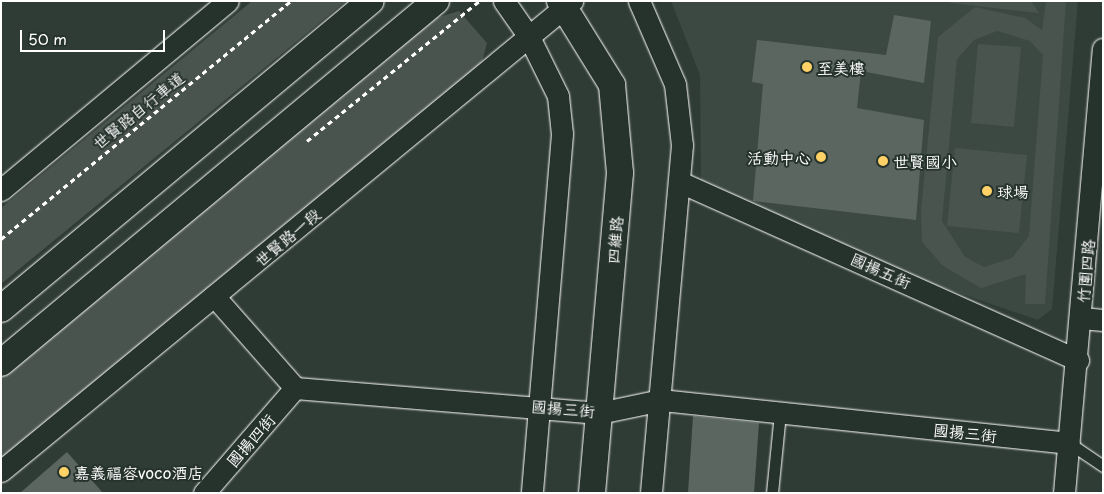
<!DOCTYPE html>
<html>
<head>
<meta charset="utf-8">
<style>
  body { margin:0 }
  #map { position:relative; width:1104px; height:494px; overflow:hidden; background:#2f3b35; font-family:"Playpen Sans","LXGW WenKai TC",sans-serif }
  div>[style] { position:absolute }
  .built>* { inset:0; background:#3c4842 }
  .green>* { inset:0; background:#4a544f }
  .building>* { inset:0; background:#5b6661 }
  .path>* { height:3px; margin-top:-1.5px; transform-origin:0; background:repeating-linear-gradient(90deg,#fff 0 5px,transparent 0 9px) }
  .roads { filter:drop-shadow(0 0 1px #fff) drop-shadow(0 0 1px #fff) }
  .service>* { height:11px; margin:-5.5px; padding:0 5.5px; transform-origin:5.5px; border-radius:5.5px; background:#26332d }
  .minor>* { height:21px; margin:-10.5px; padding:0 10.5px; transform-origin:10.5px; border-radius:10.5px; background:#26332d }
  .tertiary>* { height:26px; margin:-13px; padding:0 13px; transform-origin:13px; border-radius:13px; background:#26332d }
  .dots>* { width:14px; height:14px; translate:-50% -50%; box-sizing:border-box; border:2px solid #26332d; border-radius:50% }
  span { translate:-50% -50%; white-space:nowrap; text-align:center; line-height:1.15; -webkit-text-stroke:4px #26332d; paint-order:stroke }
  .poi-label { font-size:16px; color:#fff }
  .left { translate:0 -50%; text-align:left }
  .right { translate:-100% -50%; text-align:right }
  .street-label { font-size:16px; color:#fff }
  .frame { position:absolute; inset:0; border:2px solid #fff; pointer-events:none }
  .scale { position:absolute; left:20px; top:30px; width:145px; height:22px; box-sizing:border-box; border:2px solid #fff; border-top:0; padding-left:6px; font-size:15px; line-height:18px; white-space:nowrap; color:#fff; -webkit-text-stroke:4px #26332d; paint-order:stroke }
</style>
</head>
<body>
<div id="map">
  <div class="built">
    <i style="clip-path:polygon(671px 1px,1078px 1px,1052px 309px,1038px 320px,921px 280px,701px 183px,700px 75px)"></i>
  </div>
  <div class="green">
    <i style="clip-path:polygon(252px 1px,346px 1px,1px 284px,1px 208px)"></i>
    <i style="clip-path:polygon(1031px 1px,1039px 13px,950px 3px,950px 1px)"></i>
    <i style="clip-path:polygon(evenodd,1046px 1px,1066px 1px,1045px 304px,1025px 304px,1026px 274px,981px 288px,943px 266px,922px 242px,921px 211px,938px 37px,975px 7px,1025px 18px,1042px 30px,1046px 1px,997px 31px,1030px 41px,1043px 55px,1029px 236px,1012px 258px,984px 267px,965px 257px,942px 221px,957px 59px,974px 40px,997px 31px)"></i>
    <i style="clip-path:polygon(459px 11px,487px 43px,481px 66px,1px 462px,1px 377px,138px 257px,436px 18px)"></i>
    <i style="clip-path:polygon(978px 44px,1021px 47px,1014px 127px,971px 123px)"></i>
    <i style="clip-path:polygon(955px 148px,1027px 155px,1019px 233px,947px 226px)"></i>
  </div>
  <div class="building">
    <i style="clip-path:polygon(894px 15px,931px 21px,924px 83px,861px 71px,857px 108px,924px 120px,916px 220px,753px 201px,763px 84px,752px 82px,757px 40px,886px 55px)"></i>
    <i style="clip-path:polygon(693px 416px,759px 423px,754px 493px,688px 493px)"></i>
    <i style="clip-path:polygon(67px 452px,103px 493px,20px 493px)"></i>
  </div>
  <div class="path">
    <i style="left:307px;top:141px;width:222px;rotate:-39.1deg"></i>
    <i style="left:1px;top:239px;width:375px;rotate:-39.4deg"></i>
  </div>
  <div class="roads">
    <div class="service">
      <i style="left:1069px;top:443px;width:41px;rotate:34.1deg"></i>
      <i style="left:772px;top:493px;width:80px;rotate:-84.3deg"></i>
    </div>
    <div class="minor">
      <i style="left:504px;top:1px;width:44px;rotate:55.2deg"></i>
      <i style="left:529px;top:37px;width:66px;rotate:63.8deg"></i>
      <i style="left:558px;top:96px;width:38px;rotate:84deg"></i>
      <i style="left:562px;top:134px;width:360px;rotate:94.8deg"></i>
      <i style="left:639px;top:1px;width:90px;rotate:66.6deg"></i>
      <i style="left:675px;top:84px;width:61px;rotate:83.5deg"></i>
      <i style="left:682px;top:145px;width:349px;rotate:95.1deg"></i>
      <i style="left:682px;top:183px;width:434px;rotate:24.1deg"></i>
      <i style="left:1px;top:190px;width:295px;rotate:-39.8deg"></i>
      <i style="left:214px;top:296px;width:123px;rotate:48.6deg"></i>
      <i style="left:295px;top:388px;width:305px;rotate:4.7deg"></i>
      <i style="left:599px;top:413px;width:63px;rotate:-11.8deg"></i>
      <i style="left:661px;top:400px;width:410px;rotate:6deg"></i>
      <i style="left:1081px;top:318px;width:22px;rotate:5deg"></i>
      <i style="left:1px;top:471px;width:740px;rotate:-39.46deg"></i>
      <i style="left:204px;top:493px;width:139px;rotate:-49.1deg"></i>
      <i style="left:1064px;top:493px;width:446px;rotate:-85deg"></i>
    </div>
    <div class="tertiary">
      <i style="left:560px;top:1px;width:99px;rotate:58.2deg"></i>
      <i style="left:612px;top:85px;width:88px;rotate:84.8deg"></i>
      <i style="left:620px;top:173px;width:321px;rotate:95deg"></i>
      <i style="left:1px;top:309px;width:481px;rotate:-39.8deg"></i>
      <i style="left:1px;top:363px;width:566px;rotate:-39.77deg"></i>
    </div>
  </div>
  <div class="dots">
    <i style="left:807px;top:67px;background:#ffd166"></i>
    <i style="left:821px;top:157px;background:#ffd166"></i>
    <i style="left:883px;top:161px;background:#ffd166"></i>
    <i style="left:987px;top:191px;background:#ffd166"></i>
    <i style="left:64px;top:472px;background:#ffd166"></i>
  </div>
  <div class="poi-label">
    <span class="left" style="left:817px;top:67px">至美樓</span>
    <span class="right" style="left:811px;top:157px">活動中心</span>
    <span class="left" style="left:893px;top:161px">世賢國小</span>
    <span class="left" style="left:997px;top:191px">球場</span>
    <span class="left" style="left:74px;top:472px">嘉義福容voco酒店</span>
  </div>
  <div class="street-label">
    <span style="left:138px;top:110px;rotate:-39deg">世賢路自行車道</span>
    <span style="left:287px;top:237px;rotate:-40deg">世賢路一段</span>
    <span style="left:614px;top:240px;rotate:-85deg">四維路</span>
    <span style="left:881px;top:270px;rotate:24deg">國揚五街</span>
    <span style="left:1085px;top:271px;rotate:-85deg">竹圍四路</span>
    <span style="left:563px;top:408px;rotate:5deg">國揚三街</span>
    <span style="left:965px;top:432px;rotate:6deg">國揚三街</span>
    <span style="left:250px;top:440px;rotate:-49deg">國揚四街</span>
  </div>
  <div class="frame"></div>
  <div class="scale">50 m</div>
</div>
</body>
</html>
